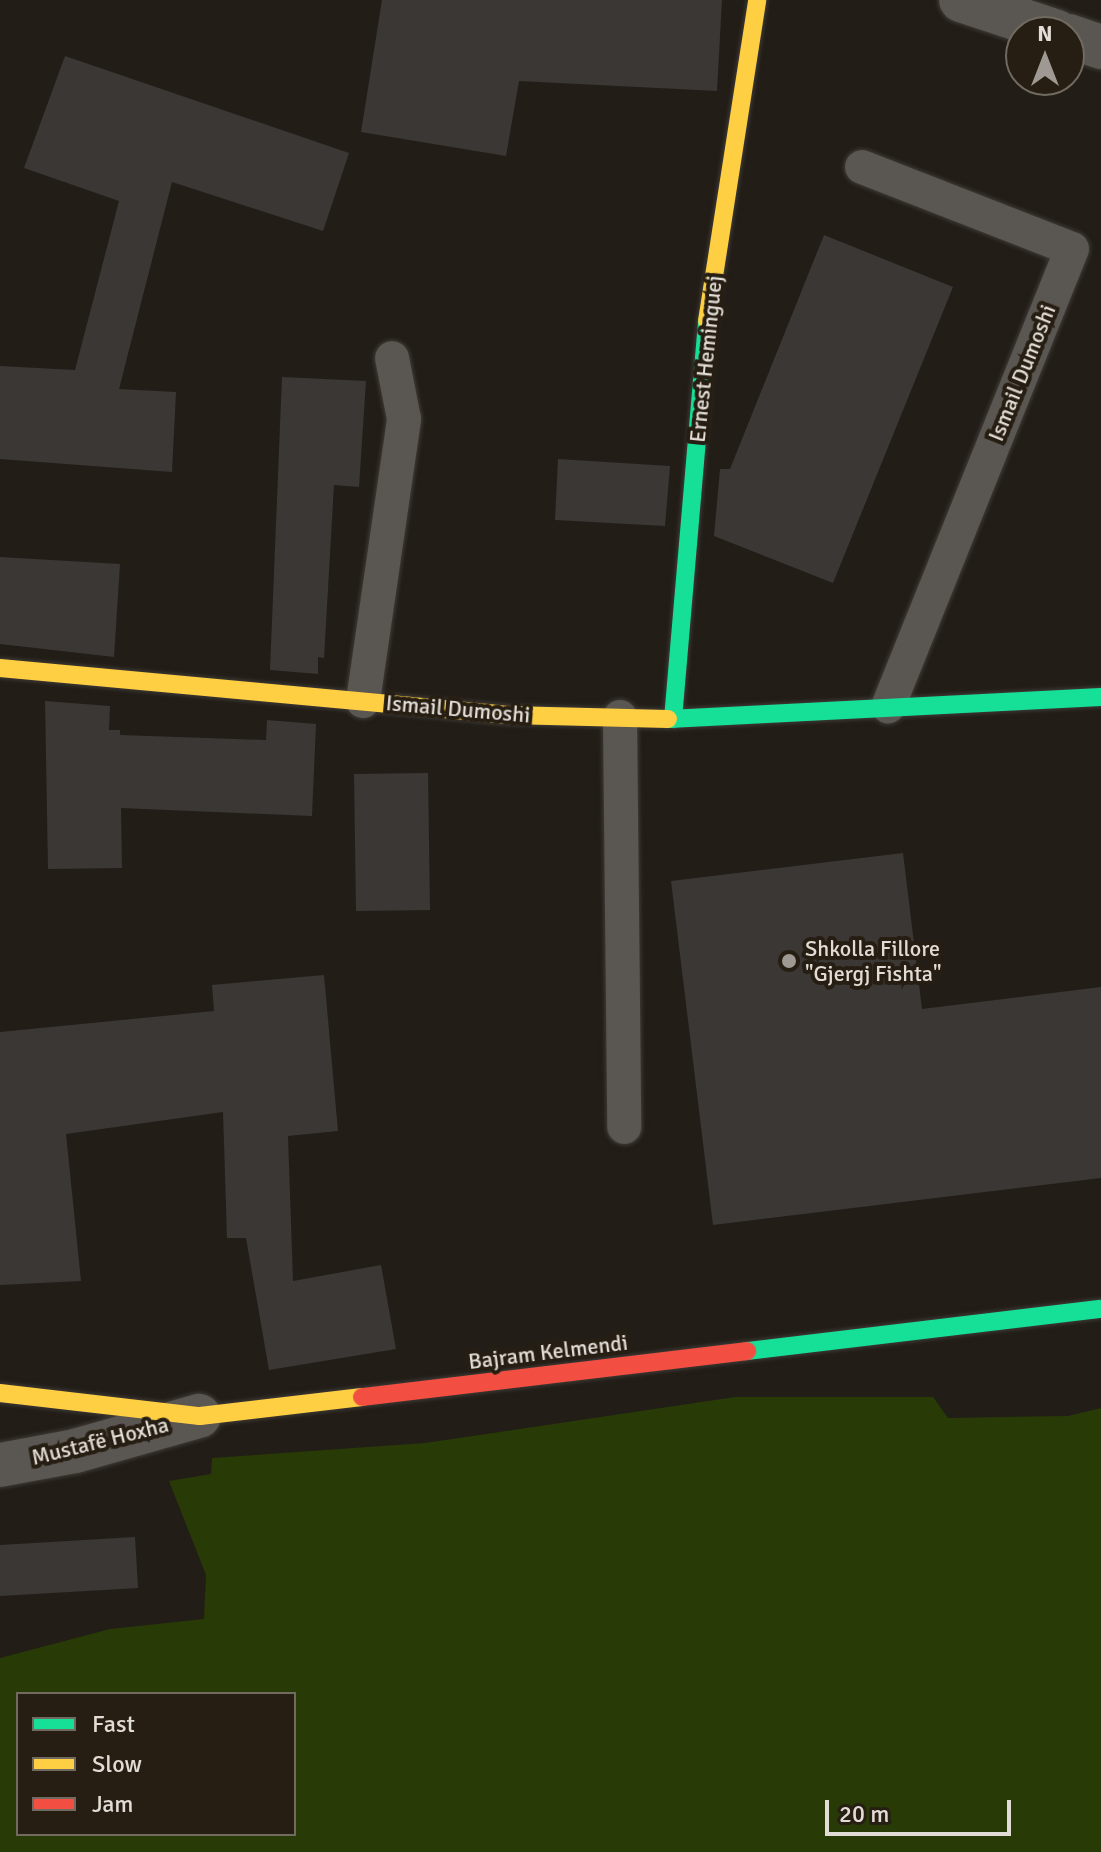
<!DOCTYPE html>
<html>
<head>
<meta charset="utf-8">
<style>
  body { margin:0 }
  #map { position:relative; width:1101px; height:1852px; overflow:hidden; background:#221d17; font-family:Signika,sans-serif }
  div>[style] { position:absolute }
  .green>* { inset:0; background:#283a06 }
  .building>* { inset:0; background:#3a3735 }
  .roads { filter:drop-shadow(0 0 2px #3e3a36) drop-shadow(0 0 2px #3e3a36) }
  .lane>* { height:34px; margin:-17px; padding:0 17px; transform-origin:17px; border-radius:17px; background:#5a5651 }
  .street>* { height:44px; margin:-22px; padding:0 22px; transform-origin:22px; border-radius:22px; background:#5a5651 }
  .fast>* { height:18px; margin:-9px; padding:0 9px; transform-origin:9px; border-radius:9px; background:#16e098 }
  .slow>* { height:18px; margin:-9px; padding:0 9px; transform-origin:9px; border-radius:9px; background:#ffcf43 }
  .jam>* { height:18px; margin:-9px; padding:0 9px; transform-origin:9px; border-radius:9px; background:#f24e42 }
  .dots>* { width:22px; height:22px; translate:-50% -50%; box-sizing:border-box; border:4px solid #261e13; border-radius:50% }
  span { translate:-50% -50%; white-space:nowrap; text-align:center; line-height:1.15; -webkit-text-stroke:8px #261e13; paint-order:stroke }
  .street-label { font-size:22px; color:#e1dcd5 }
  .poi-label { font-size:22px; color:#e1dcd5 }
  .left { translate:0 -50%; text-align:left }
  .legend { position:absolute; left:16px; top:1692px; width:280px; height:144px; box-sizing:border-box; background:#261e13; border:2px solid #716a61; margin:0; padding:10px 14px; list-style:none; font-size:24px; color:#e1dcd5 }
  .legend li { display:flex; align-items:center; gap:16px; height:40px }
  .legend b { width:40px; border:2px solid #716a61 }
  .north { position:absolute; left:1005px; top:16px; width:80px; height:80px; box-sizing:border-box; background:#261e13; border:2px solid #716a61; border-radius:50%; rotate:0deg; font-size:22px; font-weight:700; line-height:32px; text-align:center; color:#e1dcd5 }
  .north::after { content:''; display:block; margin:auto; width:28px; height:36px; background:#9e9992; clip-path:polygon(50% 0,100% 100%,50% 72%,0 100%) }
  .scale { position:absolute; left:825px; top:1800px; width:186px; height:36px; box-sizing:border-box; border:4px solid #e1dcd5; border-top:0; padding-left:10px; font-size:24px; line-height:28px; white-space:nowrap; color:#e1dcd5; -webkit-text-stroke:6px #261e13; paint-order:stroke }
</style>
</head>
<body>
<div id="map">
  <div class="green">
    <i style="clip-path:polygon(evenodd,735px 1397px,933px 1397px,948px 1418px,1068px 1416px,1101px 1408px,1101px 1852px,0 1852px,0 1658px,110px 1629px,204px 1619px,206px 1575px,169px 1481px,211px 1474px,212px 1458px,425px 1443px,735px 1397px,18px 1694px,294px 1694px,294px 1834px,18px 1834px,18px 1694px)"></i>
  </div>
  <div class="building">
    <i style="clip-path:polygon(382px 0,722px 0,717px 91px,519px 81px,506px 156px,361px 132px)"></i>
    <i style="clip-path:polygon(65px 56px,349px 153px,323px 231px,172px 182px,119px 389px,176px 392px,172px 472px,0 459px,0 366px,75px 370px,119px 201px,24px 168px)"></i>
    <i style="clip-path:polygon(824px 235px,953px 287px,833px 583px,714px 536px,720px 469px,730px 469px)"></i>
    <i style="clip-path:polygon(282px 377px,366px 381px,359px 487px,334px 485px,324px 658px,318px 657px,318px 674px,270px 670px)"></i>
    <i style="clip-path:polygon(558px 459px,670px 466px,665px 526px,555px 520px)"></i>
    <i style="clip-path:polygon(0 557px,120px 564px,114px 657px,0 644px)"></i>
    <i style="clip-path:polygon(45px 701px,110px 706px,109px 730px,120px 730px,120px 735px,266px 740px,267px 720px,316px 724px,312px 816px,121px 808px,122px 868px,48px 869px)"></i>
    <i style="clip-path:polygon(428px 773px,430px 910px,356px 911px,354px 774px)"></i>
    <i style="clip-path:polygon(903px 853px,922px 1009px,1101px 987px,1101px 1178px,713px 1225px,671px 881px)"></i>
    <i style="clip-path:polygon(324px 975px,338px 1131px,288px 1136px,293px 1281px,381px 1265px,396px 1349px,269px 1370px,246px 1238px,227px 1238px,223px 1112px,66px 1134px,81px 1281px,0 1285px,0 1032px,214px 1011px,212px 985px)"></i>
    <i style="clip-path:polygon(135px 1537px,138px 1588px,0 1596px,0 1545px)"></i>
  </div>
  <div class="roads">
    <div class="lane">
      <i style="left:862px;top:167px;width:225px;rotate:21.3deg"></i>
      <i style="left:1072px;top:249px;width:493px;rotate:111.9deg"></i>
      <i style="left:363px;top:701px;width:285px;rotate:-81.7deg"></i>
      <i style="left:404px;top:419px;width:62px;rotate:-101.1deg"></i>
      <i style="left:620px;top:717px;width:410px;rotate:89.4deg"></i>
    </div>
    <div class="street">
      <i style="left:961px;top:0;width:101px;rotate:18.4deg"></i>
      <i style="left:1069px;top:36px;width:34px;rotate:19deg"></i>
      <i style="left:0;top:1465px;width:76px;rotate:-10.6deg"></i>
      <i style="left:75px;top:1451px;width:129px;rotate:-15.8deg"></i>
    </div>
    <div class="fast">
      <i style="left:668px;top:719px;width:434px;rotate:-2.9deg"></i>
      <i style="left:673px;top:719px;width:399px;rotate:-85.1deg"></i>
      <i style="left:747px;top:1351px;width:356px;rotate:-6.8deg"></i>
    </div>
    <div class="slow">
      <i style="left:707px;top:321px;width:325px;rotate:-81.1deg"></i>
      <i style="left:0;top:668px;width:511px;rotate:5.28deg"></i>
      <i style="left:509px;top:715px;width:159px;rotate:1.4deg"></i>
      <i style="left:0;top:1393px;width:201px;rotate:6.6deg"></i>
      <i style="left:200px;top:1416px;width:163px;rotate:-6.7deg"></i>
    </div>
    <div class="jam">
      <i style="left:362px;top:1397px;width:388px;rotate:-6.8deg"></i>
    </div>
  </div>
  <div class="dots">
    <i style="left:789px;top:961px;background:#9e9992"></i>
  </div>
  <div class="street-label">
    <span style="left:706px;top:359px;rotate:-84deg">Ernest Heminguej</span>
    <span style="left:1022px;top:373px;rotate:-68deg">Ismail Dumoshi</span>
    <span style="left:458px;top:709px;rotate:5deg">Ismail Dumoshi</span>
    <span style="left:548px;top:1352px;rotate:-7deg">Bajram Kelmendi</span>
    <span style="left:100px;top:1441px;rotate:-14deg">Mustafë Hoxha</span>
  </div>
  <div class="poi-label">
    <span class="left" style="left:805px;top:961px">Shkolla Fillore<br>"Gjergj Fishta"</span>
  </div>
  <ul class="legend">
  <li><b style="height:10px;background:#16e098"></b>Fast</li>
  <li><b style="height:10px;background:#ffcf43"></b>Slow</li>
  <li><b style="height:10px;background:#f24e42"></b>Jam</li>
  </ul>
  <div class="north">N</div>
  <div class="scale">20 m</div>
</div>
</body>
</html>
